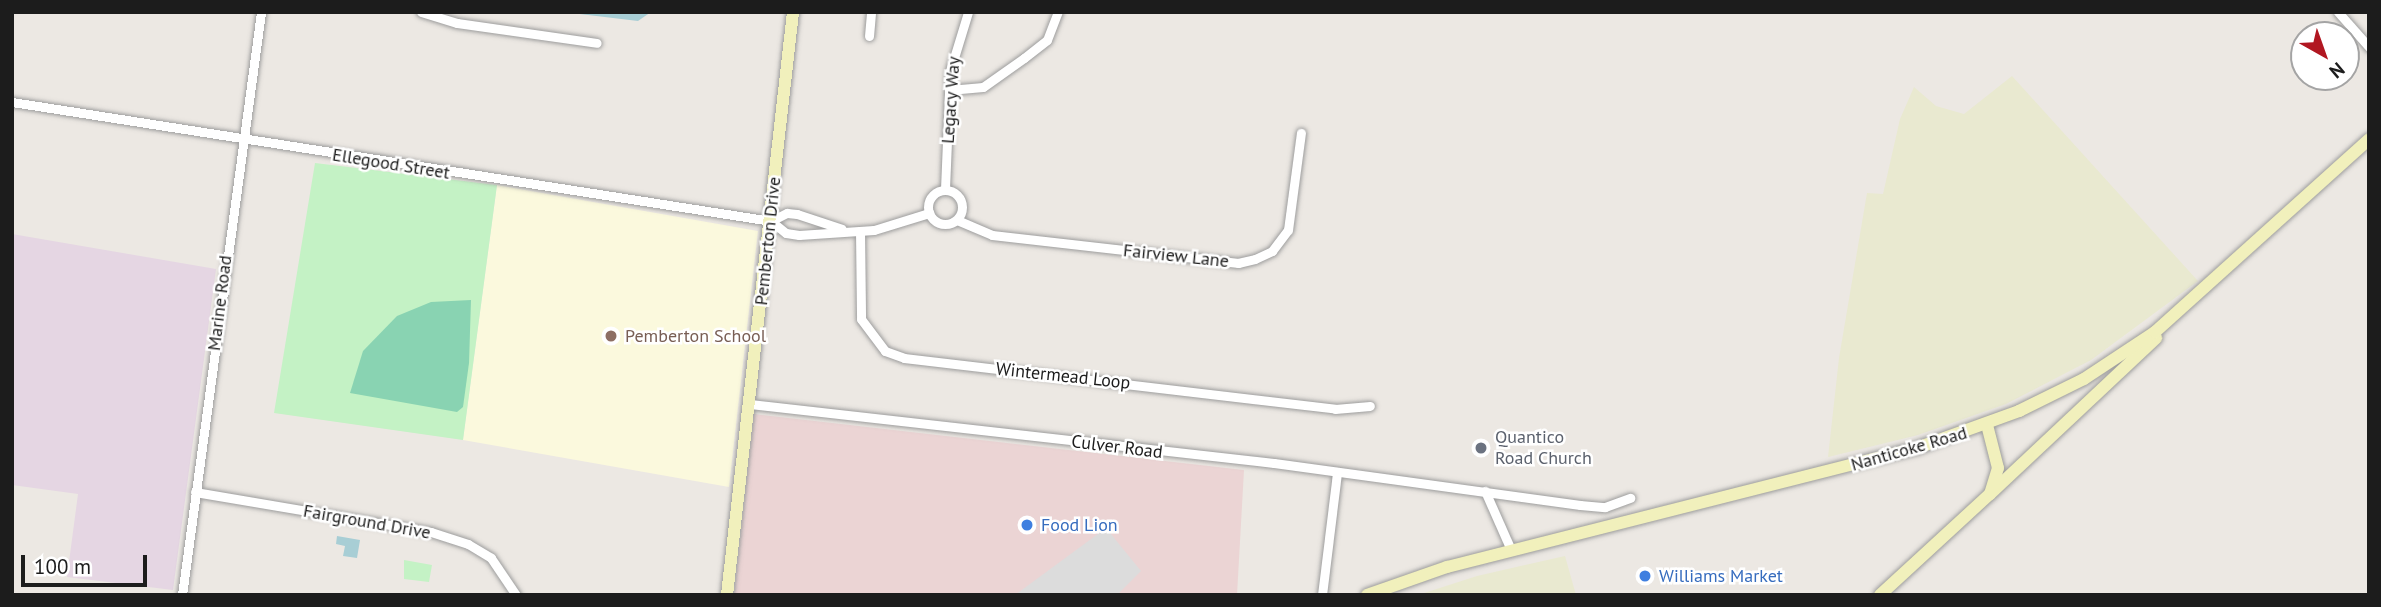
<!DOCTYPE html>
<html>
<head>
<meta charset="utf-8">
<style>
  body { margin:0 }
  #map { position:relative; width:2381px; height:607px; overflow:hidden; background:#ece8e3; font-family:"PT Sans",sans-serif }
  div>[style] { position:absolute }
  .commercial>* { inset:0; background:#ebd4d4 }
  .industrial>* { inset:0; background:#e5d6e3 }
  .education>* { inset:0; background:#fbf9dd }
  .farmland>* { inset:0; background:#e9e9d0 }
  .park>* { inset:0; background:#c4f2c5 }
  .pitch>* { inset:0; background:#89d3b2 }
  .parking>* { inset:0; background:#dcdcdc }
  .water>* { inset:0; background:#a8ced5 }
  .roads { filter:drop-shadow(0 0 2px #9d9d9d) drop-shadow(0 0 2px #9d9d9d) }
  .street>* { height:9px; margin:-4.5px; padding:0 4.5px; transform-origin:4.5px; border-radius:4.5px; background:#fff }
  .street>.ring { margin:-4.5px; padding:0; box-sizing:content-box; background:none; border:9px solid #fff; border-radius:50% }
  .secondary>* { height:12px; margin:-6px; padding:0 6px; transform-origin:6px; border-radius:6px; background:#f1f0bc }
  .dots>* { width:19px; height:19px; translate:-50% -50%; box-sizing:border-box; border:4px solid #fff; border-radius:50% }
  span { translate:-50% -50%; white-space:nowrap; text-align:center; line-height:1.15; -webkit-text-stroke:5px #fff; paint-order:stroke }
  .street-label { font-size:18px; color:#1c1c1c }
  .education-label { font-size:18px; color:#785e54 }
  .left { translate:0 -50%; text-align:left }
  .worship-label { font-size:18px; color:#5b616d }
  .shop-label { font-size:18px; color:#366cbe }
  .frame { position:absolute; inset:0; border:14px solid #1c1c1c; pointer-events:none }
  .north { position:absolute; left:2290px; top:21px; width:70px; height:70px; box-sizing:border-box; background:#fff; border:2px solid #a4a4a4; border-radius:50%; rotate:140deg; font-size:19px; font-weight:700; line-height:28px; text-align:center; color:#1c1c1c }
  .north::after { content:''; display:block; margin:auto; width:24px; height:32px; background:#b11721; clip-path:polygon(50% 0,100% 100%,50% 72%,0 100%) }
  .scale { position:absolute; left:21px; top:555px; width:126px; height:32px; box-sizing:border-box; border:4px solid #1c1c1c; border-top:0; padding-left:9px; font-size:21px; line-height:24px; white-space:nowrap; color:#1c1c1c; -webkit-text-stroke:5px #fff; paint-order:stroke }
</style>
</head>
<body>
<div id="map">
  <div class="commercial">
    <i style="clip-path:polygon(754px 414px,1244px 470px,1237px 595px,734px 595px)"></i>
  </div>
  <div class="industrial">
    <i style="clip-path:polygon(12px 234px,216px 269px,173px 590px,67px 577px,78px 494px,12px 485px)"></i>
  </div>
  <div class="education">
    <i style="clip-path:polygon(497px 185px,758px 231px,729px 487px,463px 440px)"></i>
  </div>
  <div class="farmland">
    <i style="clip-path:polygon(2012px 76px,2198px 281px,2091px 360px,2006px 404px,1918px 435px,1828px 457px,1839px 358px,1867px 193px,1883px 194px,1900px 119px,1914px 87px,1936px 106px,1964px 114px)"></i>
    <i style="clip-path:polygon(1565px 556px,1576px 595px,1418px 595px,1477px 576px)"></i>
  </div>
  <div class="park">
    <i style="clip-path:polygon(315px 163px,497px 185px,463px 440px,274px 413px)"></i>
    <i style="clip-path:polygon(404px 560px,432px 565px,429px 582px,404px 579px)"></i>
  </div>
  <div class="pitch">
    <i style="clip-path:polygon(471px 300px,469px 363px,463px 407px,457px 412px,350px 393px,363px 351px,397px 316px,431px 302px)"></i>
  </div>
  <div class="parking">
    <i style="clip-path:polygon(1106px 528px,1141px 571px,1117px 595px,1015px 595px)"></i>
  </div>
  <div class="water">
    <i style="clip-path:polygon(563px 12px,651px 12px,638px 21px)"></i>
    <i style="clip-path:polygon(337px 536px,360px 540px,357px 558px,343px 556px,345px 546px,336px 544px)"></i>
  </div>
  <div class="roads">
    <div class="street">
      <i style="left:421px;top:12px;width:38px;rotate:17deg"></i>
      <i style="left:457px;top:23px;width:141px;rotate:8.1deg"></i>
      <i style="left:2338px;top:12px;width:47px;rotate:48.5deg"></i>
      <i style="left:869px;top:36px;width:24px;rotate:-85deg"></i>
      <i style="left:949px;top:90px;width:34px;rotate:-5deg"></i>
      <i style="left:983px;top:87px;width:50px;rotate:-35.3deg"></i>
      <i style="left:1024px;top:58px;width:29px;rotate:-38deg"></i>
      <i style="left:1047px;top:40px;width:30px;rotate:-69deg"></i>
      <i style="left:12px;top:102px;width:768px;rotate:8.91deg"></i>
      <i style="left:771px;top:221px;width:19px;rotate:39deg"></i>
      <i style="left:786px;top:233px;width:13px;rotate:9deg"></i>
      <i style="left:799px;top:235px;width:75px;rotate:-3.8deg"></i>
      <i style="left:874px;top:230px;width:58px;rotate:-17.2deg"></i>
      <i style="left:945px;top:189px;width:118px;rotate:-87.6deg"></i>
      <i style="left:950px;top:71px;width:62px;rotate:-73deg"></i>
      <i class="ring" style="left:928px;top:190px;width:25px;height:25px"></i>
      <i style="left:957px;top:220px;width:38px;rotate:23deg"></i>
      <i style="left:992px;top:235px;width:248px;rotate:6.5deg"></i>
      <i style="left:1238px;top:263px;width:17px;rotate:-13deg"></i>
      <i style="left:1255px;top:259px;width:19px;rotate:-25deg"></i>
      <i style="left:1272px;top:251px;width:26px;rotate:-53deg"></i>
      <i style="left:1288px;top:230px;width:98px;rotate:-82.4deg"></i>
      <i style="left:771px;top:221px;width:18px;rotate:-27deg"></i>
      <i style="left:787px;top:213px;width:10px;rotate:6deg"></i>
      <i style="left:797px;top:214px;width:47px;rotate:18.4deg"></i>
      <i style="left:860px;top:231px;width:88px;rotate:89.3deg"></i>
      <i style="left:861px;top:319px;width:40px;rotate:53deg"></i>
      <i style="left:885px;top:351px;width:20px;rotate:20deg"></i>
      <i style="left:904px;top:358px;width:434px;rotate:6.7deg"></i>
      <i style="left:1335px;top:409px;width:35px;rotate:-5deg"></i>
      <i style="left:750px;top:404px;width:527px;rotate:6.42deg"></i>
      <i style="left:1274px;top:463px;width:309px;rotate:7.8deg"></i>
      <i style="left:1580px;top:505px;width:25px;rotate:5deg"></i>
      <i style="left:1605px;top:507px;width:27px;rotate:-20deg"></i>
      <i style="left:1485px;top:491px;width:64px;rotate:66.2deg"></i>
      <i style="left:195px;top:492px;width:239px;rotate:9.6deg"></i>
      <i style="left:431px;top:532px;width:39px;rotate:18deg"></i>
      <i style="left:468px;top:544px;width:27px;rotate:31deg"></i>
      <i style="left:491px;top:558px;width:45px;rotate:56deg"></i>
      <i style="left:182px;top:595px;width:588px;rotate:-82.28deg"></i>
      <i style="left:1322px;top:595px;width:124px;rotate:-83deg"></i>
    </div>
    <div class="secondary">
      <i style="left:1990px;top:494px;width:228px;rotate:-43.2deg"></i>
      <i style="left:727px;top:595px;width:587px;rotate:-83.54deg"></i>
      <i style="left:1367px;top:595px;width:85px;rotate:-19.3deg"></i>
      <i style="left:1447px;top:567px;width:485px;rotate:-14.2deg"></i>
      <i style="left:1917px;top:448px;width:109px;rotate:-19.9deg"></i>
      <i style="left:2019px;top:411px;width:72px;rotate:-26.2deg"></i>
      <i style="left:2084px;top:379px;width:85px;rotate:-33.5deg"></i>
      <i style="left:2155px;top:332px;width:288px;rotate:-42deg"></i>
      <i style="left:1880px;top:595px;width:149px;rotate:-42.6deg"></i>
      <i style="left:1990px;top:494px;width:27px;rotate:-73deg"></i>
      <i style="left:1998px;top:468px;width:44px;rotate:-104.3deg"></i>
    </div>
  </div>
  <div class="dots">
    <i style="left:611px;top:336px;background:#8d6e63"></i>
    <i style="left:1481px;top:448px;background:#6b7280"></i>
    <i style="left:1027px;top:525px;background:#3f7fe0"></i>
    <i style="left:1645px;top:576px;background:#3f7fe0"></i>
  </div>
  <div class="street-label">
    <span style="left:951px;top:100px;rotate:-86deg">Legacy Way</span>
    <span style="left:391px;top:164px;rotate:9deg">Ellegood Street</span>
    <span style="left:768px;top:241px;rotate:-84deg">Pemberton Drive</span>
    <span style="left:1176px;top:256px;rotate:6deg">Fairview Lane</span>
    <span style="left:220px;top:303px;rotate:-83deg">Marine Road</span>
    <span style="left:1063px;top:376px;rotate:6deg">Wintermead Loop</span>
    <span style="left:1117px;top:447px;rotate:7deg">Culver Road</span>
    <span style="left:1909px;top:449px;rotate:-16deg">Nanticoke Road</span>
    <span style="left:367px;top:522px;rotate:10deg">Fairground Drive</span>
  </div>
  <div class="education-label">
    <span class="left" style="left:625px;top:336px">Pemberton School</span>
  </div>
  <div class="worship-label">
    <span class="left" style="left:1495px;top:448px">Quantico<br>Road Church</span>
  </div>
  <div class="shop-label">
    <span class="left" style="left:1041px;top:525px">Food Lion</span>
    <span class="left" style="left:1659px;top:576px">Williams Market</span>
  </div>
  <div class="frame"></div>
  <div class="north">N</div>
  <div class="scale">100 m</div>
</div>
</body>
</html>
